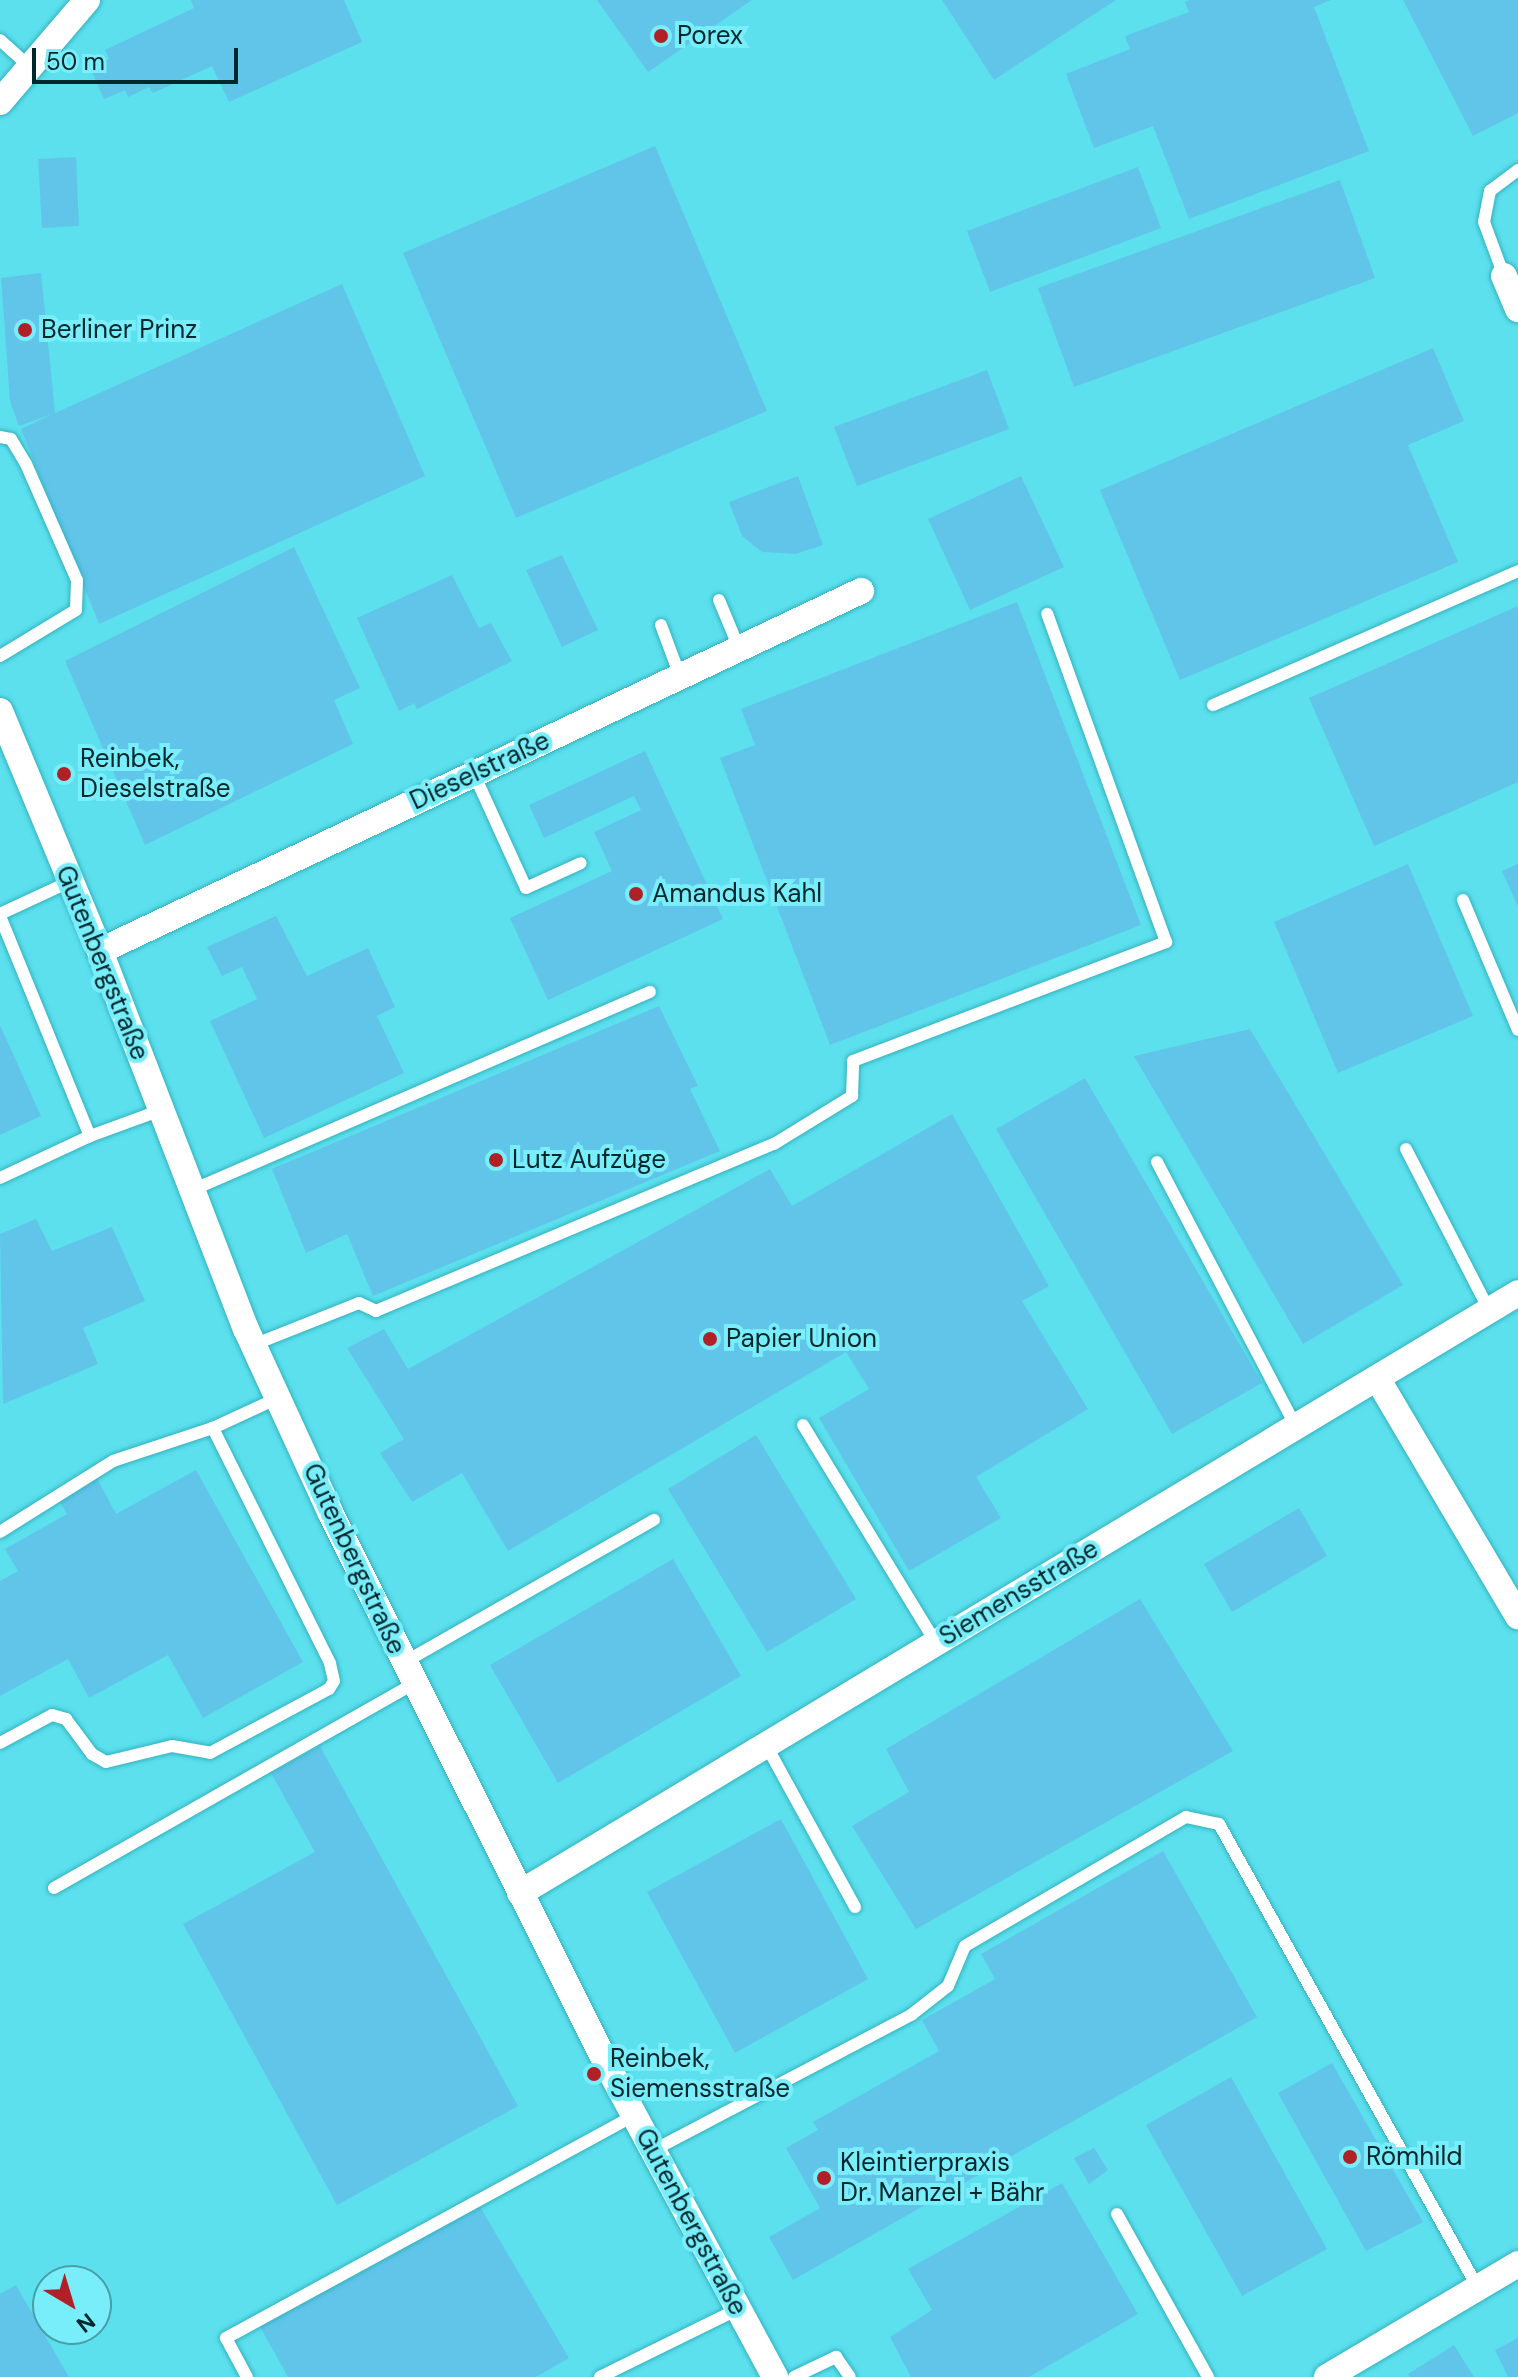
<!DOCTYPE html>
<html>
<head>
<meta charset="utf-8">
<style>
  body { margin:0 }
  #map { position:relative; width:1518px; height:2377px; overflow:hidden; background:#79eefb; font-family:"DM Sans",sans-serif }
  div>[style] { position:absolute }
  .built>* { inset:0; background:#5ce0ee }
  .building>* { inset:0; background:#61c5ea }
  .roads { filter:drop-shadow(0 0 2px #33b1be) drop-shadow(0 0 2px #33b1be) }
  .lane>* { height:12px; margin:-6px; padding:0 6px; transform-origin:6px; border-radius:6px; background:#fff }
  .street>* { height:26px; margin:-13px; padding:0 13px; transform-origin:13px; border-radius:13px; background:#fff }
  .dots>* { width:22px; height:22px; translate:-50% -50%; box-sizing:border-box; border:4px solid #79eefb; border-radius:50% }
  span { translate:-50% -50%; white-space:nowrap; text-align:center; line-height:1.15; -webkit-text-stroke:8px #79eefb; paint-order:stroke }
  .poi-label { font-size:26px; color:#00272b }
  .left { translate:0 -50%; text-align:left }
  .street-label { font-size:26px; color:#00272b }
  .north { position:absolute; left:32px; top:2265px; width:80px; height:80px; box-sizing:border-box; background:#79eefb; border:2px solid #499ea8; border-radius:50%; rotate:142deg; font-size:22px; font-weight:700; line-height:32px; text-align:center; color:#00272b }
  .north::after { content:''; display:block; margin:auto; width:28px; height:36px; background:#b22027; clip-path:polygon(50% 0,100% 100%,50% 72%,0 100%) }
  .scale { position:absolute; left:32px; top:48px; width:206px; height:36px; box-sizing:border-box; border:4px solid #00272b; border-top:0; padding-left:10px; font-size:24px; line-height:28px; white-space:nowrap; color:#00272b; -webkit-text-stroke:6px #79eefb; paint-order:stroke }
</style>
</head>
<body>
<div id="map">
  <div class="built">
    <i style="clip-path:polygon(evenodd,0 0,1518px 0,1518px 2377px,0 2377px,0 0,48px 2281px,96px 2281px,96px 2329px,48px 2329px,48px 2281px)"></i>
  </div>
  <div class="building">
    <i style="clip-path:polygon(191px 0,344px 0,362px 42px,229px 102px,212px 66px,153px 93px,149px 87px,128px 97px,125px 90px,104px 99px,90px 68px,109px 59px,105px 50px,194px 8px)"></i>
    <i style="clip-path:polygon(597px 0,752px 0,648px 72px)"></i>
    <i style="clip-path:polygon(942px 0,1116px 0,994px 80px)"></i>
    <i style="clip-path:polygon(1331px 0,1314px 7px,1369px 151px,1189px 219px,1153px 126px,1094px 148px,1066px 74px,1130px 49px,1125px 36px,1189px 12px,1185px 2px,1189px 0)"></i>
    <i style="clip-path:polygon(1403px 0,1518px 0,1518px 113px,1473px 136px)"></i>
    <i style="clip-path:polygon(655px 146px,767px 411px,516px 518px,403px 253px)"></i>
    <i style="clip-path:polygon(76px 157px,79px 226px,42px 228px,38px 159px)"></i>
    <i style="clip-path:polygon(1138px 167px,1161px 228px,990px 292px,967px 231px)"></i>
    <i style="clip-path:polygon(1340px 180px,1375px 278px,1074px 387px,1038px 288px)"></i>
    <i style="clip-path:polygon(41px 273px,55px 413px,342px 284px,425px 476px,99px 624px,21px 429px,52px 414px,19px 426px,10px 401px,1px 278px)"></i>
    <i style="clip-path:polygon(1433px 348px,1464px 421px,1408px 445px,1458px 562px,1180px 680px,1100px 490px)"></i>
    <i style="clip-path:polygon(987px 370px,1009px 429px,857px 486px,834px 427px)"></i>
    <i style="clip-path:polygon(798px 476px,823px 545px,796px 554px,762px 552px,742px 536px,729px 502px)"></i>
    <i style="clip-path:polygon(1021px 476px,1064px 567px,970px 610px,928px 519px)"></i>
    <i style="clip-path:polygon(294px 547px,360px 688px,334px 700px,353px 744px,145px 845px,65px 661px)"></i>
    <i style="clip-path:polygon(562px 555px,598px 630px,562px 647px,526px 570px)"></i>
    <i style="clip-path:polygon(452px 575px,479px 628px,491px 623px,512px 661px,417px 709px,414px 703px,399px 711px,357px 618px)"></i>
    <i style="clip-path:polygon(1017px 602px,1141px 925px,830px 1045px,720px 758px,755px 745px,741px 709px)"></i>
    <i style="clip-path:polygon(1518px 606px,1518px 782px,1374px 846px,1309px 698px)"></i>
    <i style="clip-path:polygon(645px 751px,723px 919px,548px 1000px,510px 918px,612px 871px,594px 832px,641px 810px,634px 796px,544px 838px,529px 805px)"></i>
    <i style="clip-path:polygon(1408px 864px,1473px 1016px,1338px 1073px,1274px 922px)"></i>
    <i style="clip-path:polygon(1518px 864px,1518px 907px,1502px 871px)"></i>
    <i style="clip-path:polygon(276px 916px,307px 976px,368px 948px,395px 1007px,377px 1016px,404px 1073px,264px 1138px,210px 1021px,257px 999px,242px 967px,222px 976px,207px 947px)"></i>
    <i style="clip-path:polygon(659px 1006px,698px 1086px,690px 1089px,720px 1151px,373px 1296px,347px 1234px,306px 1253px,272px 1169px)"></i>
    <i style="clip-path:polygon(0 1025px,41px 1116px,0 1135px)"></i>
    <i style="clip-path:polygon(1250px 1029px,1403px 1285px,1303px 1344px,1134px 1056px)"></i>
    <i style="clip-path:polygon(1085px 1078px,1262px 1383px,1172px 1434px,996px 1129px)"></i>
    <i style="clip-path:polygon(952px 1114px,1049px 1286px,1022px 1301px,1088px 1409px,976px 1477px,1001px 1518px,909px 1571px,819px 1418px,869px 1389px,846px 1352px,508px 1551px,462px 1473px,412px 1502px,380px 1453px,404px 1439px,347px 1348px,384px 1329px,408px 1369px,770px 1169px,792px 1206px)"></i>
    <i style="clip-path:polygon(36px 1219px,52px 1251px,112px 1227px,145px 1301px,83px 1328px,98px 1364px,3px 1404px,0 1234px)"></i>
    <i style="clip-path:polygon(756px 1435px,856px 1599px,767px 1652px,668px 1489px)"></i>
    <i style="clip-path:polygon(196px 1470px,303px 1662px,203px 1718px,168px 1655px,89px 1698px,68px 1659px,0 1696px,0 1581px,18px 1571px,5px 1549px,67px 1514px,60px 1502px,97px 1478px,116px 1514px)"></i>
    <i style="clip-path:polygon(1299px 1508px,1327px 1556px,1232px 1612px,1204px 1564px)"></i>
    <i style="clip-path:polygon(673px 1559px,741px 1676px,558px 1783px,490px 1665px)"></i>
    <i style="clip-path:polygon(1140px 1599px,1233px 1751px,916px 1929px,852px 1826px,909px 1792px,886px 1749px)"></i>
    <i style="clip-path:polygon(320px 1746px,518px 2106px,337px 2205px,183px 1924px,315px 1852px,271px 1773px)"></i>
    <i style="clip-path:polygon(781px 1819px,868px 1979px,735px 2053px,647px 1892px)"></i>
    <i style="clip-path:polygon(1163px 1851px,1257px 2017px,793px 2280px,769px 2237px,820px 2208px,786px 2148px,818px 2130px,813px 2122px,939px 2051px,922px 2020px,995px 1979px,981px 1954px)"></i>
    <i style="clip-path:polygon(1332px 2063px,1423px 2222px,1366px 2251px,1278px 2093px)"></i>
    <i style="clip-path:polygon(1231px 2077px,1327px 2249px,1242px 2296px,1146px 2125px)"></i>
    <i style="clip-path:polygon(1094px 2148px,1108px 2170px,1089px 2184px,1074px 2158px)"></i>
    <i style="clip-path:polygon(1062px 2183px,1138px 2314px,1029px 2377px,911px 2377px,890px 2337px,932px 2310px,908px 2269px)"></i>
    <i style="clip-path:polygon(479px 2205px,569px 2358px,536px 2377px,288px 2377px,259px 2325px)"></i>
    <i style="clip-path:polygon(16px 2285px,69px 2377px,0 2377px,0 2294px)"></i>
    <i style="clip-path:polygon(1518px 2338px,1518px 2377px,1508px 2377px,1495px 2350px)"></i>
    <i style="clip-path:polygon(1454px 2345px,1474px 2377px,1410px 2377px,1408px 2374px)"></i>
  </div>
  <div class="roads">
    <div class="lane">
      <i style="left:0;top:40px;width:40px;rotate:42deg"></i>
      <i style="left:1504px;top:276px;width:58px;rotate:-110.3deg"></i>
      <i style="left:1484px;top:222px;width:32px;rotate:-79deg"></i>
      <i style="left:1490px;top:191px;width:35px;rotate:-37deg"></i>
      <i style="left:0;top:437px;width:11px;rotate:10deg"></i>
      <i style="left:11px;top:439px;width:29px;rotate:59deg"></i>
      <i style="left:26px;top:464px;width:127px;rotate:66.3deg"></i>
      <i style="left:77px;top:580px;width:30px;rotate:92deg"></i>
      <i style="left:76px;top:610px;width:89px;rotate:148.8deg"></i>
      <i style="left:719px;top:600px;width:52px;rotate:67.4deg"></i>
      <i style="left:661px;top:625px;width:54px;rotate:69.6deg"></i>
      <i style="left:1213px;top:705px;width:333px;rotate:-23.7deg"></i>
      <i style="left:474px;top:774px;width:125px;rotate:65.5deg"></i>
      <i style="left:526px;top:888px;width:60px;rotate:-24.4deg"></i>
      <i style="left:1463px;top:900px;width:141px;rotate:67.1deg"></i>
      <i style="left:0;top:914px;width:76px;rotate:-24.9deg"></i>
      <i style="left:0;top:916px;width:238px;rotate:67.8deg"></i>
      <i style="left:90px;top:1136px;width:99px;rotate:155deg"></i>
      <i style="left:90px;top:1136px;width:76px;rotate:-20.1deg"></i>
      <i style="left:1406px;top:1149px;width:181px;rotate:62.7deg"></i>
      <i style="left:1157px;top:1162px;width:299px;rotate:62.3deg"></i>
      <i style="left:192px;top:1190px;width:499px;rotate:-23.4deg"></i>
      <i style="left:253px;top:1345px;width:114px;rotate:-21.6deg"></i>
      <i style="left:359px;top:1303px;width:19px;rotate:25deg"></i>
      <i style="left:376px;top:1311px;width:432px;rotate:-22.8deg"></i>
      <i style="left:774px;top:1144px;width:92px;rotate:-31.6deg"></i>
      <i style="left:852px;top:1096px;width:35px;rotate:-88deg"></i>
      <i style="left:853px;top:1061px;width:335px;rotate:-20.8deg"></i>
      <i style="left:1166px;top:942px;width:349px;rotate:-109.9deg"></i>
      <i style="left:803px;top:1425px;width:255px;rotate:58.6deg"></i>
      <i style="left:0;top:1532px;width:133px;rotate:-32.1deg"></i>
      <i style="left:113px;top:1461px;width:105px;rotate:-18.3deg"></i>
      <i style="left:213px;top:1428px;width:72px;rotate:-24.8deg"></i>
      <i style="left:403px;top:1663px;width:289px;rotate:-29.7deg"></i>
      <i style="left:0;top:1743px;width:59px;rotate:-28.3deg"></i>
      <i style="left:52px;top:1715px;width:15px;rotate:16deg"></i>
      <i style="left:66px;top:1719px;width:44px;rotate:53.4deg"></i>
      <i style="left:92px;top:1754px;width:16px;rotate:30deg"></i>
      <i style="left:106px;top:1762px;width:68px;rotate:-13.6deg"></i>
      <i style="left:172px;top:1746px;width:39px;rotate:10deg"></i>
      <i style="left:210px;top:1753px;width:135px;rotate:-28.3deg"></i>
      <i style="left:329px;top:1689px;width:9px;rotate:-58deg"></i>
      <i style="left:334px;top:1681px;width:18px;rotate:-103deg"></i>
      <i style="left:330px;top:1663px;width:263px;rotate:-116.5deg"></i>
      <i style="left:766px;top:1745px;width:185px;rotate:61.2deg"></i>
      <i style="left:54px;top:1888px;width:413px;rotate:-29.6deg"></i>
      <i style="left:652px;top:2151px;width:293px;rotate:-27.7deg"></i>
      <i style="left:911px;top:2015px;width:47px;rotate:-38.1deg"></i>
      <i style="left:948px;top:1986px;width:43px;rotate:-67deg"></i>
      <i style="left:965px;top:1946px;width:256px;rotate:-30.3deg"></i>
      <i style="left:1186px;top:1817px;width:34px;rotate:12deg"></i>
      <i style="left:1219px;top:1824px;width:531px;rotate:60.83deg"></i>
      <i style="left:1117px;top:2214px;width:187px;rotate:60.8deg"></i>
      <i style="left:247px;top:2377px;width:44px;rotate:-118.3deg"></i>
      <i style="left:226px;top:2338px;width:464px;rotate:-28.6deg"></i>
      <i style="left:600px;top:2377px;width:154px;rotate:-26.2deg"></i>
      <i style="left:794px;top:2377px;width:47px;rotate:-25.5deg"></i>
      <i style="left:836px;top:2357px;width:24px;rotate:55deg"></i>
    </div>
    <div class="street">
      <i style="left:0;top:102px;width:134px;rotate:-49.5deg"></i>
      <i style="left:1504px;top:276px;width:36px;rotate:67deg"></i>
      <i style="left:0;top:711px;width:260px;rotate:67.4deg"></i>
      <i style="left:100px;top:951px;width:405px;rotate:68.9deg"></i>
      <i style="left:246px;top:1329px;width:201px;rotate:65.3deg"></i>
      <i style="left:330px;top:1512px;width:616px;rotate:63.39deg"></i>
      <i style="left:606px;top:2063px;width:357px;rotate:61.7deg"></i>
      <i style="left:100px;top:951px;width:842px;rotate:-25.32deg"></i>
      <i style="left:1377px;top:1378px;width:277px;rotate:59.4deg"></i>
      <i style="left:520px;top:1893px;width:1164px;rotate:-31.01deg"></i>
      <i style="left:1327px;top:2377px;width:222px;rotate:-30.6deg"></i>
    </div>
  </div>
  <div class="dots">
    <i style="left:661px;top:36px;background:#b22027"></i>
    <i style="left:25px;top:330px;background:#b22027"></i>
    <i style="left:64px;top:774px;background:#b22027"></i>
    <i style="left:636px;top:894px;background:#b22027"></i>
    <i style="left:496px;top:1160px;background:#b22027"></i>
    <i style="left:710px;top:1339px;background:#b22027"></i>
    <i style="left:594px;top:2074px;background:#b22027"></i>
    <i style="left:1350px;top:2157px;background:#b22027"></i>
    <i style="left:824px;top:2178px;background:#b22027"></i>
  </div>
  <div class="poi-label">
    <span class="left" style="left:677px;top:36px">Porex</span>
    <span class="left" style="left:41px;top:330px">Berliner Prinz</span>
    <span class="left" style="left:80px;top:774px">Reinbek,<br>Dieselstraße</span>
    <span class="left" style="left:652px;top:894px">Amandus Kahl</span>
    <span class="left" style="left:512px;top:1160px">Lutz Aufzüge</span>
    <span class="left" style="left:726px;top:1339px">Papier Union</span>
    <span class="left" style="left:610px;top:2074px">Reinbek,<br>Siemensstraße</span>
    <span class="left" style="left:1366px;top:2157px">Römhild</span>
    <span class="left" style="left:840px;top:2178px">Kleintierpraxis<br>Dr. Manzel + Bähr</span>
  </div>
  <div class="street-label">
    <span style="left:480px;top:771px;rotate:-25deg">Dieselstraße</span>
    <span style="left:102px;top:963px;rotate:68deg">Gutenbergstraße</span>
    <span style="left:354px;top:1559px;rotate:65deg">Gutenbergstraße</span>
    <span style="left:1019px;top:1593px;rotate:-31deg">Siemensstraße</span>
    <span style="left:691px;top:2222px;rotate:62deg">Gutenbergstraße</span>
  </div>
  <div class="north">N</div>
  <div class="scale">50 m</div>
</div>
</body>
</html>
